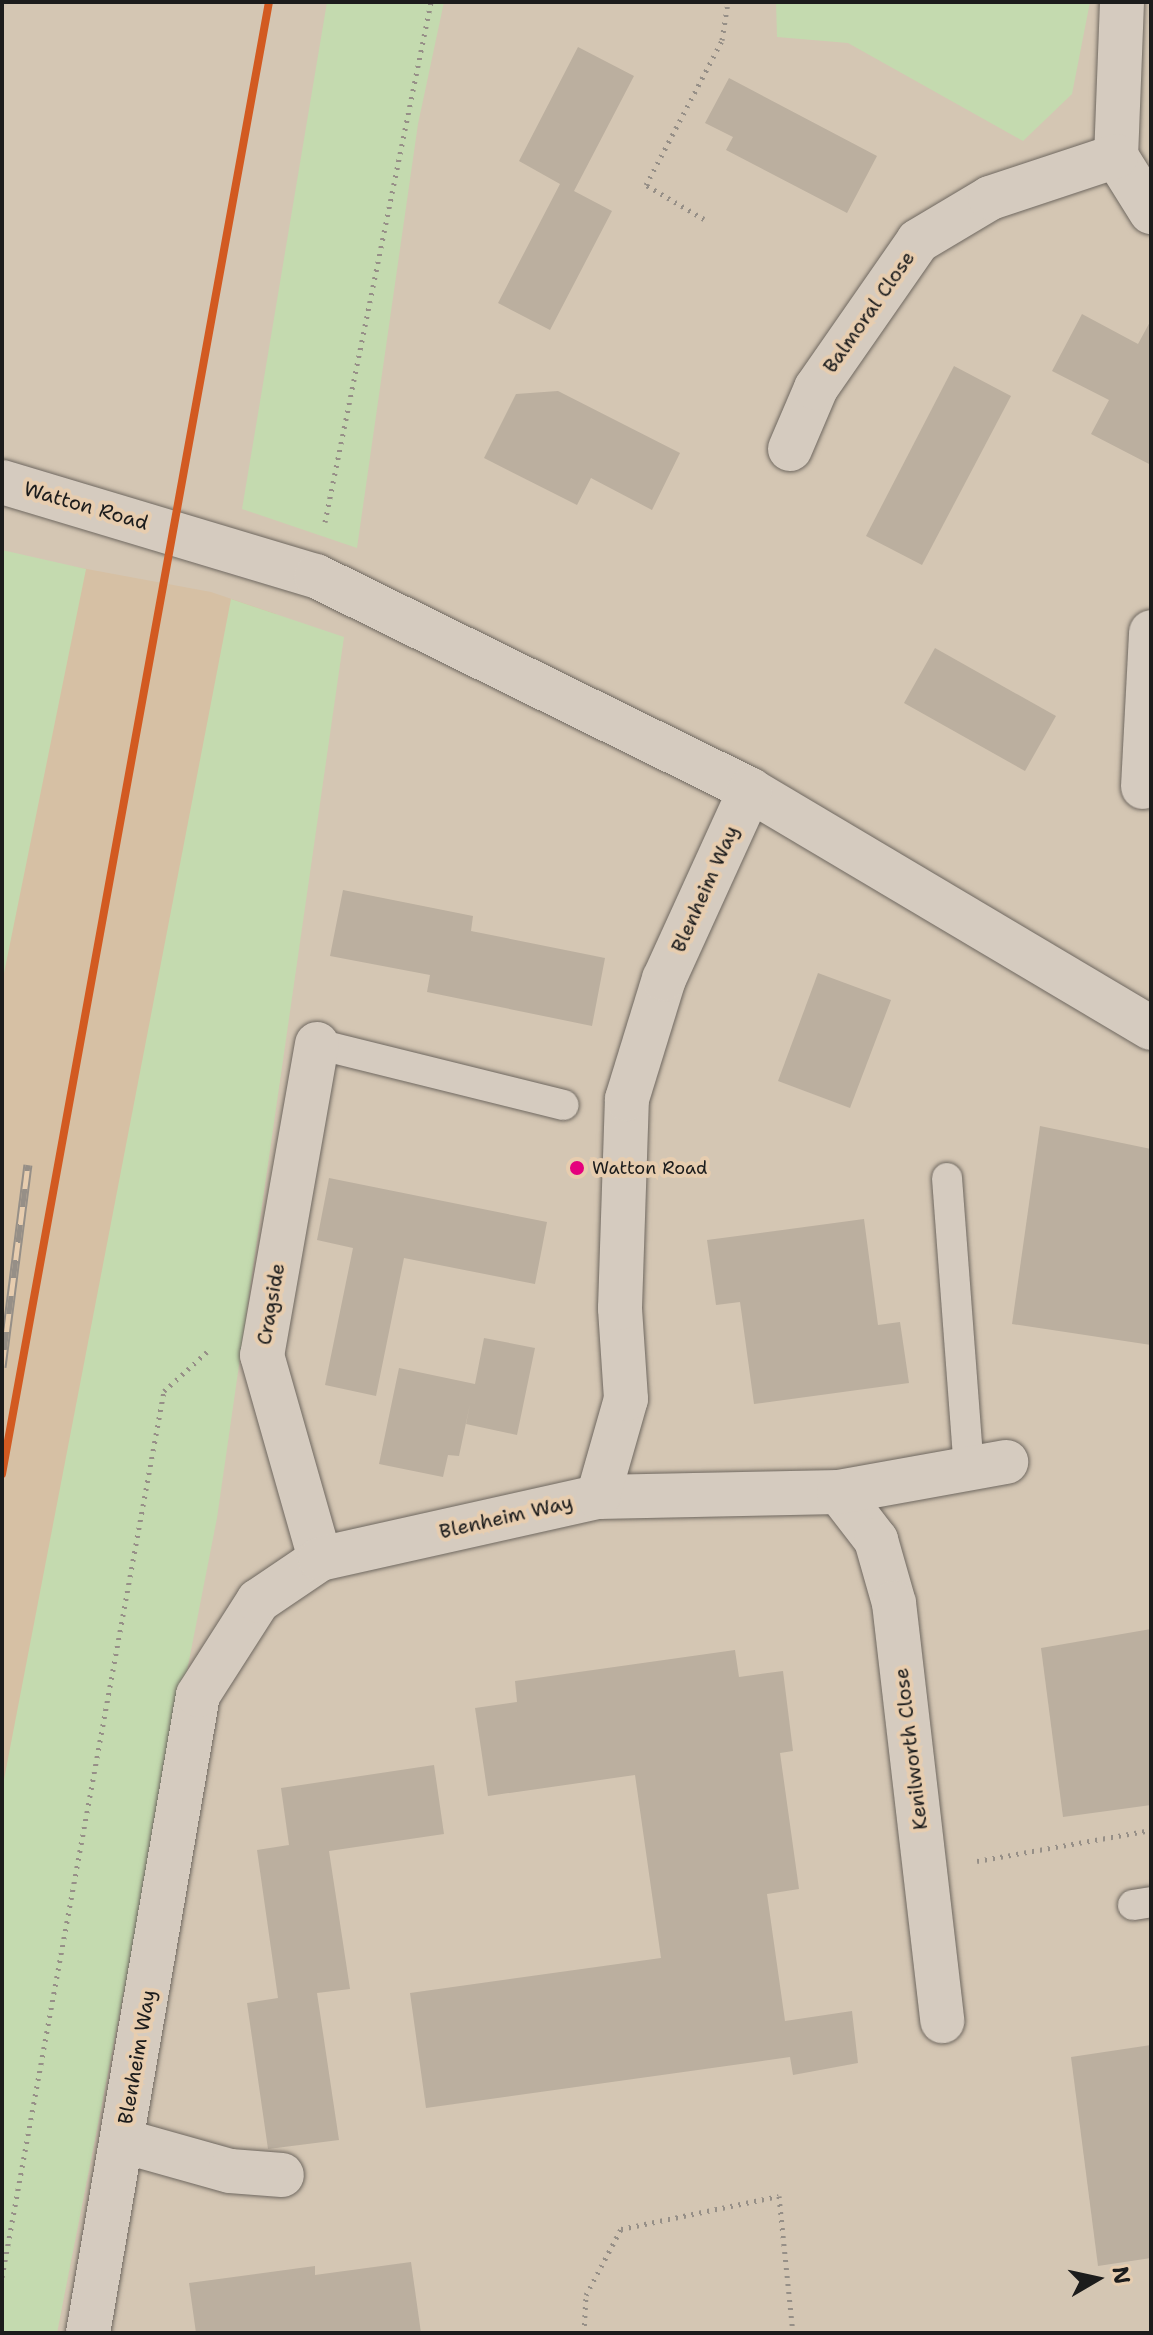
<!DOCTYPE html>
<html>
<head>
<meta charset="utf-8">
<style>
  body { margin:0 }
  #map { position:relative; width:1153px; height:2335px; overflow:hidden; background:#d4c6b3; font-family:"Shantell Sans",sans-serif }
  div>[style] { position:absolute }
  .built>* { inset:0; background:#d6c0a4 }
  .green>* { inset:0; background:#c4daaf }
  .building>* { inset:0; background:#bbaf9f }
  .path>* { height:5px; margin-top:-2.5px; transform-origin:0; background:repeating-linear-gradient(90deg,#968f87 0 2px,transparent 0 8px) }
  .roads { filter:drop-shadow(0 0 2px #6f6860) drop-shadow(0 0 2px #6f6860) }
  .lane>* { height:30px; margin:-15px; padding:0 15px; transform-origin:15px; border-radius:15px; background:#d5cbbf }
  .street>* { height:44px; margin:-22px; padding:0 22px; transform-origin:22px; border-radius:22px; background:#d5cbbf }
  .rail>* { height:9px; margin-top:-4.5px; transform-origin:0; background:repeating-linear-gradient(90deg,#e7cdaf 0 18px,#968f87 0 36px); box-sizing:border-box; border-block:2px solid #968f87 }
  .rail-1>* { height:8px; margin:-4px; padding:0 4px; transform-origin:4px; border-radius:4px; background:#d25a21 }
  .dots>* { width:22px; height:22px; translate:-50% -50%; box-sizing:border-box; border:4px solid #e7cdaf; border-radius:50% }
  span { translate:-50% -50%; white-space:nowrap; text-align:center; line-height:1.15; -webkit-text-stroke:8px #e7cdaf; paint-order:stroke }
  .bus-label { font-size:18px; color:#1c1c1c }
  .left { translate:0 -50%; text-align:left }
  .street-label { font-size:20px; color:#1c1c1c }
  .frame { position:absolute; inset:0; border:4px solid #1c1c1c; pointer-events:none }
  .north { position:absolute; left:1057px; top:2239px; width:80px; height:80px; -webkit-text-stroke:6px #e7cdaf; paint-order:stroke; rotate:81deg; font-size:22px; font-weight:700; line-height:32px; text-align:center; color:#1c1c1c }
  .north::after { content:''; display:block; margin:auto; width:28px; height:36px; background:#1c1c1c; clip-path:polygon(50% 0,100% 100%,50% 72%,0 100%) }
</style>
</head>
<body>
<div id="map">
  <div class="built">
    <i style="clip-path:polygon(49px 562px,211px 592px,276px 614px,2px 2058px,2px 773px)"></i>
  </div>
  <div class="green">
    <i style="clip-path:polygon(327px 2px,444px 2px,418px 124px,357px 548px,242px 509px)"></i>
    <i style="clip-path:polygon(776px 2px,1090px 2px,1072px 94px,1023px 141px,848px 43px,777px 37px)"></i>
    <i style="clip-path:polygon(2px 550px,86px 569px,2px 983px)"></i>
    <i style="clip-path:polygon(231px 599px,344px 637px,217px 1518px,57px 2333px,2px 2333px,2px 1790px)"></i>
  </div>
  <div class="building">
    <i style="clip-path:polygon(578px 47px,634px 76px,574px 191px,612px 211px,550px 330px,498px 303px,560px 184px,519px 161px)"></i>
    <i style="clip-path:polygon(729px 78px,877px 156px,847px 213px,726px 150px,733px 137px,705px 123px)"></i>
    <i style="clip-path:polygon(1082px 314px,1138px 344px,1151px 320px,1151px 465px,1091px 434px,1109px 400px,1052px 371px)"></i>
    <i style="clip-path:polygon(954px 366px,1011px 396px,922px 565px,866px 536px)"></i>
    <i style="clip-path:polygon(558px 391px,680px 453px,652px 510px,591px 478px,577px 505px,484px 458px,516px 394px)"></i>
    <i style="clip-path:polygon(935px 648px,1056px 716px,1025px 771px,904px 703px)"></i>
    <i style="clip-path:polygon(343px 890px,473px 916px,471px 931px,605px 958px,592px 1026px,427px 992px,430px 975px,330px 956px)"></i>
    <i style="clip-path:polygon(818px 973px,891px 1000px,850px 1108px,778px 1081px)"></i>
    <i style="clip-path:polygon(1040px 1126px,1151px 1149px,1151px 1345px,1012px 1324px)"></i>
    <i style="clip-path:polygon(329px 1178px,547px 1222px,535px 1284px,404px 1258px,376px 1396px,325px 1385px,353px 1248px,317px 1240px)"></i>
    <i style="clip-path:polygon(864px 1219px,878px 1325px,900px 1322px,909px 1383px,754px 1404px,740px 1302px,716px 1305px,707px 1240px)"></i>
    <i style="clip-path:polygon(484px 1338px,535px 1348px,517px 1435px,466px 1424px,470px 1404px,459px 1456px,448px 1455px,443px 1477px,379px 1464px,399px 1368px,475px 1384px)"></i>
    <i style="clip-path:polygon(1151px 1629px,1151px 1805px,1063px 1817px,1041px 1648px)"></i>
    <i style="clip-path:polygon(735px 1650px,739px 1677px,783px 1671px,793px 1751px,780px 1753px,799px 1889px,767px 1894px,785px 2021px,852px 2011px,858px 2063px,793px 2075px,790px 2057px,426px 2108px,410px 1993px,661px 1958px,635px 1775px,488px 1796px,475px 1708px,517px 1702px,515px 1681px)"></i>
    <i style="clip-path:polygon(434px 1765px,444px 1834px,329px 1851px,350px 1989px,317px 1993px,339px 2140px,268px 2149px,247px 2003px,278px 1998px,257px 1850px,289px 1845px,281px 1788px)"></i>
    <i style="clip-path:polygon(1151px 2045px,1151px 2258px,1098px 2266px,1071px 2057px)"></i>
    <i style="clip-path:polygon(411px 2262px,421px 2333px,196px 2333px,189px 2283px,315px 2266px,315px 2275px)"></i>
  </div>
  <div class="path">
    <i style="left:704px;top:219px;width:67px;rotate:-149.6deg"></i>
    <i style="left:646px;top:185px;width:164px;rotate:-62.3deg"></i>
    <i style="left:722px;top:40px;width:38px;rotate:-81deg"></i>
    <i style="left:325px;top:522px;width:531px;rotate:-78.48deg"></i>
    <i style="left:977px;top:1861px;width:177px;rotate:-10.1deg"></i>
    <i style="left:2px;top:2277px;width:901px;rotate:-79.64deg"></i>
    <i style="left:164px;top:1391px;width:61px;rotate:-42.3deg"></i>
    <i style="left:584px;top:2333px;width:38px;rotate:-87deg"></i>
    <i style="left:586px;top:2295px;width:75px;rotate:-62.1deg"></i>
    <i style="left:621px;top:2229px;width:161px;rotate:-11.8deg"></i>
    <i style="left:779px;top:2196px;width:138px;rotate:84.2deg"></i>
  </div>
  <div class="roads">
    <div class="lane">
      <i style="left:317px;top:1044px;width:254px;rotate:13.9deg"></i>
      <i style="left:947px;top:1178px;width:292px;rotate:85.7deg"></i>
      <i style="left:1133px;top:1905px;width:18px;rotate:-9deg"></i>
    </div>
    <div class="street">
      <i style="left:1122px;top:2px;width:154px;rotate:92.2deg"></i>
      <i style="left:1116px;top:156px;width:66px;rotate:58deg"></i>
      <i style="left:790px;top:449px;width:66px;rotate:-66.9deg"></i>
      <i style="left:816px;top:388px;width:179px;rotate:-55.2deg"></i>
      <i style="left:918px;top:241px;width:84px;rotate:-30.8deg"></i>
      <i style="left:990px;top:198px;width:133px;rotate:-18.4deg"></i>
      <i style="left:2px;top:482px;width:328px;rotate:16.7deg"></i>
      <i style="left:316px;top:576px;width:484px;rotate:26.2deg"></i>
      <i style="left:750px;top:790px;width:466px;rotate:30.7deg"></i>
      <i style="left:1143px;top:787px;width:155px;rotate:-87deg"></i>
      <i style="left:317px;top:1044px;width:316px;rotate:100deg"></i>
      <i style="left:262px;top:1355px;width:212px;rotate:74.1deg"></i>
      <i style="left:839px;top:1492px;width:61px;rotate:52.4deg"></i>
      <i style="left:876px;top:1540px;width:66px;rotate:74.1deg"></i>
      <i style="left:894px;top:1603px;width:421px;rotate:83.4deg"></i>
      <i style="left:598px;top:1497px;width:241px;rotate:-1.2deg"></i>
      <i style="left:839px;top:1492px;width:170px;rotate:-10.2deg"></i>
      <i style="left:123px;top:2141px;width:111px;rotate:15.7deg"></i>
      <i style="left:230px;top:2171px;width:52px;rotate:4.4deg"></i>
      <i style="left:88px;top:2333px;width:647px;rotate:-80.22deg"></i>
      <i style="left:198px;top:1695px;width:112px;rotate:-57.4deg"></i>
      <i style="left:258px;top:1601px;width:75px;rotate:-34.1deg"></i>
      <i style="left:320px;top:1559px;width:285px;rotate:-12.6deg"></i>
      <i style="left:598px;top:1497px;width:102px;rotate:-74.1deg"></i>
      <i style="left:626px;top:1399px;width:91px;rotate:-93.8deg"></i>
      <i style="left:620px;top:1308px;width:209px;rotate:-88.1deg"></i>
      <i style="left:627px;top:1099px;width:126px;rotate:-72.9deg"></i>
      <i style="left:664px;top:979px;width:208px;rotate:-65.5deg"></i>
    </div>
  </div>
  <div class="rail">
    <i style="left:2px;top:1367px;width:204px;rotate:-82.7deg"></i>
  </div>
  <div class="rail-1">
    <i style="left:2px;top:1474px;width:1496px;rotate:-79.72deg"></i>
  </div>
  <div class="dots">
    <i style="left:577px;top:1168px;background:#e5007d"></i>
  </div>
  <div class="bus-label">
    <span class="left" style="left:592px;top:1168px">Watton Road</span>
  </div>
  <div class="street-label">
    <span style="left:869px;top:312px;rotate:-55deg">Balmoral Close</span>
    <span style="left:86px;top:506px;rotate:16deg">Watton Road</span>
    <span style="left:705px;top:889px;rotate:-66deg">Blenheim Way</span>
    <span style="left:271px;top:1304px;rotate:-80deg">Cragside</span>
    <span style="left:506px;top:1517px;rotate:-13deg">Blenheim Way</span>
    <span style="left:911px;top:1749px;rotate:-97deg">Kenilworth Close</span>
    <span style="left:137px;top:2057px;rotate:-80deg">Blenheim Way</span>
  </div>
  <div class="frame"></div>
  <div class="north">N</div>
</div>
</body>
</html>
